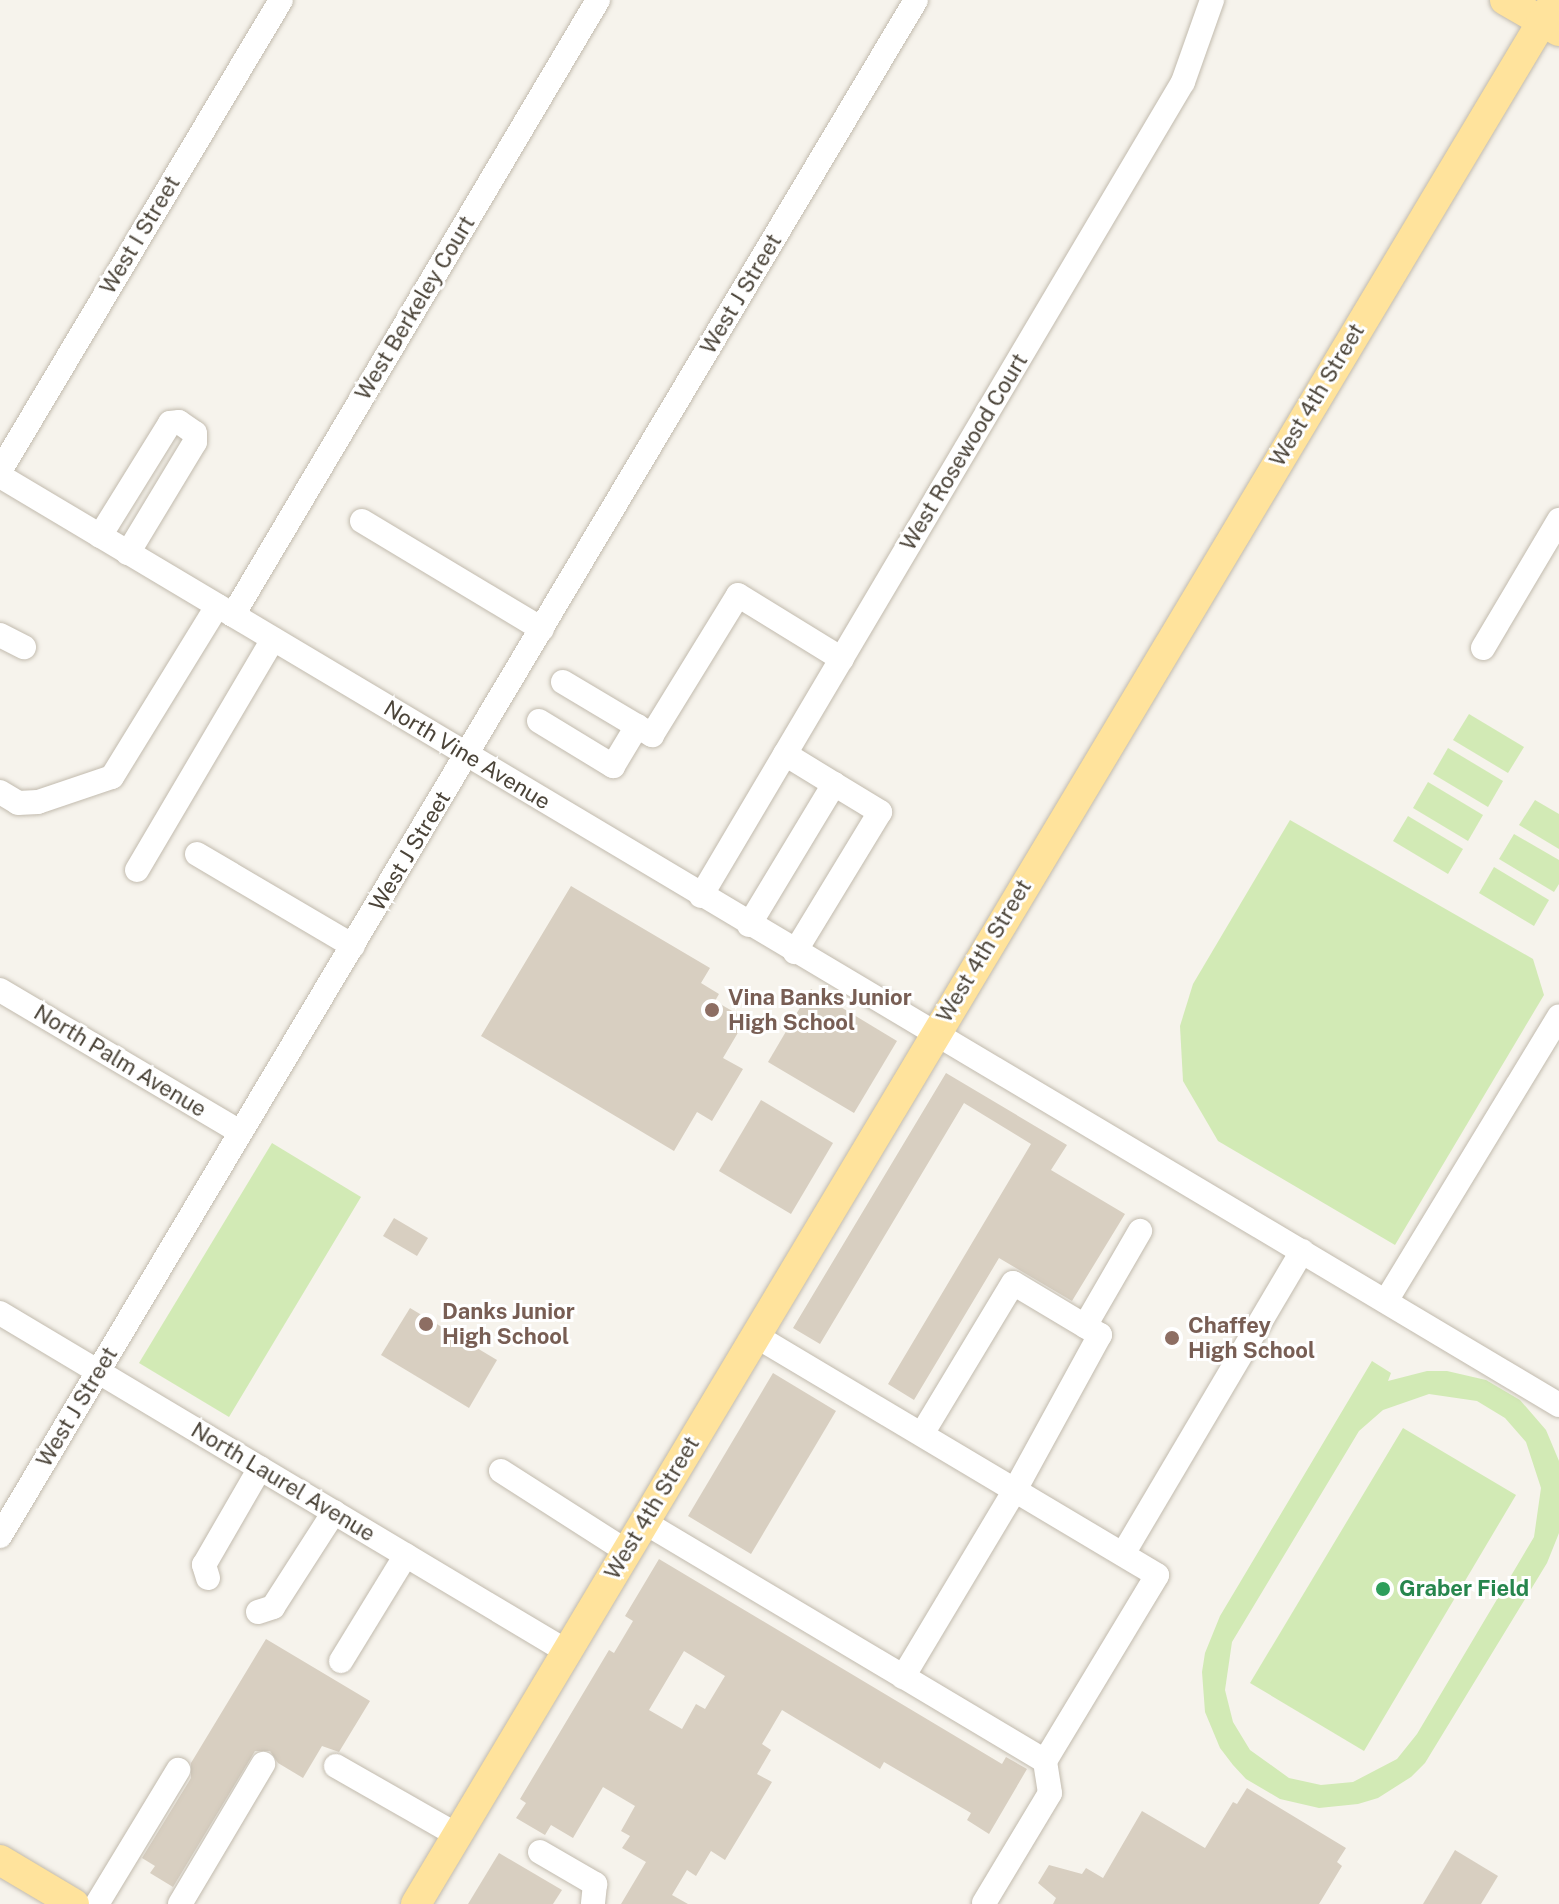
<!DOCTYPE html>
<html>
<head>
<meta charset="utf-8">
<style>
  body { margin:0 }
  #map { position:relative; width:1559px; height:1904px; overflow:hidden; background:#f6f3ec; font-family:"Public Sans",sans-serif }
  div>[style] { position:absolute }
  .green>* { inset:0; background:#d2eab5 }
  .building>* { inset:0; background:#d8cfc1 }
  .roads { filter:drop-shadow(0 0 2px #c2bbae) drop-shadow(0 0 2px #c2bbae) }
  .minor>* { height:24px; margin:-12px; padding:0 12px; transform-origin:12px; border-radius:12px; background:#fff }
  .major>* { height:30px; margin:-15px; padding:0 15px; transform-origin:15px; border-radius:15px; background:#ffe39c }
  .dots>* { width:22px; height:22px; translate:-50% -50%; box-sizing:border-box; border:4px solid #fff; border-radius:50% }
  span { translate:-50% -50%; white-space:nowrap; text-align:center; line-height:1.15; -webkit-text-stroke:6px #fff; paint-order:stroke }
  .street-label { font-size:22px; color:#4b4439 }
  .education-label { font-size:22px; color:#785e54; font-weight:700 }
  .left { translate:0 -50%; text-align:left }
  .leisure-label { font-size:22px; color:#27864d; font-weight:700 }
</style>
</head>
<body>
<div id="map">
  <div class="green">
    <i style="clip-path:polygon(1469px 714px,1524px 747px,1508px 773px,1453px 740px)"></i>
    <i style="clip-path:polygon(1448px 748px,1503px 781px,1488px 807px,1433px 774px)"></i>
    <i style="clip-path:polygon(1428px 782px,1483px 815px,1468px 841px,1413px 808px)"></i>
    <i style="clip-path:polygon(1535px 800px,1559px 814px,1559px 849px,1519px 825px)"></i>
    <i style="clip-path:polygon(1408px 816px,1463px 849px,1448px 874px,1393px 841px)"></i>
    <i style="clip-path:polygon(1290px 820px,1533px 959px,1544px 995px,1395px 1245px,1218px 1141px,1183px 1081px,1180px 1026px,1193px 984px)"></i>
    <i style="clip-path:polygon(1514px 834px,1559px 860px,1559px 884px,1554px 892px,1499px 859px)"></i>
    <i style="clip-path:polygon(1494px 867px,1549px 900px,1534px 926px,1479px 893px)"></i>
    <i style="clip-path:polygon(272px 1143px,361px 1197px,229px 1417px,139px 1363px)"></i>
    <i style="clip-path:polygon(evenodd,1372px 1361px,1391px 1373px,1388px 1381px,1427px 1371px,1447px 1371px,1486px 1380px,1520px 1400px,1546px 1430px,1559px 1461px,1559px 1533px,1547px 1563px,1425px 1763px,1411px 1777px,1378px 1798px,1358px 1804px,1319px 1808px,1280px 1799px,1246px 1779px,1233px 1765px,1220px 1748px,1205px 1712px,1202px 1672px,1205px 1653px,1220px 1616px,1372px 1361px,1429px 1394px,1477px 1401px,1505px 1418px,1526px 1442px,1541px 1488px,1534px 1537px,1417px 1734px,1397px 1759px,1353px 1782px,1321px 1785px,1289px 1778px,1250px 1750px,1233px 1722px,1225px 1690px,1232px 1642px,1359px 1431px,1383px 1410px,1429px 1394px)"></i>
    <i style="clip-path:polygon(1403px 1428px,1516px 1495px,1364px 1751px,1250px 1683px)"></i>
  </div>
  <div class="building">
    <i style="clip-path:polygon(571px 886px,710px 968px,701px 983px,719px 994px,715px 1001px,746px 1019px,723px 1058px,743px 1069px,712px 1121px,697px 1112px,674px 1151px,481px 1036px)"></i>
    <i style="clip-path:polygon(811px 989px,897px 1041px,854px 1113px,768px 1062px)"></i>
    <i style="clip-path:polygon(946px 1073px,1067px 1145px,1051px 1170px,1125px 1214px,1072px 1301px,999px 1258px,914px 1400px,888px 1384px,1031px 1144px,964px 1103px,820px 1344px,793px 1328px)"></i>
    <i style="clip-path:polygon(761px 1100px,833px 1143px,791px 1214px,719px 1171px)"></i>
    <i style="clip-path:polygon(394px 1218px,428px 1238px,417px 1256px,383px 1236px)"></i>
    <i style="clip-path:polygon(410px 1308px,497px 1360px,469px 1408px,381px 1355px)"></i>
    <i style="clip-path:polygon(773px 1373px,836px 1411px,751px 1554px,688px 1516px)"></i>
    <i style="clip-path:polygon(evenodd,659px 1559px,1002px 1764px,1006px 1757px,1027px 1769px,989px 1834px,967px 1820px,971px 1813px,884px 1762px,880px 1769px,782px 1710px,762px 1744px,771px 1750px,757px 1774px,772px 1782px,725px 1860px,711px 1851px,696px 1876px,687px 1870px,672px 1895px,688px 1904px,621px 1904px,646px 1862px,622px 1848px,630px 1836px,621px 1831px,635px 1806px,603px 1787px,573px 1838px,551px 1825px,545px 1835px,516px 1818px,526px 1803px,520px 1799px,609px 1650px,614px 1653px,633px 1621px,625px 1616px,659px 1559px,684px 1651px,725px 1676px,705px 1709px,696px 1704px,682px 1729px,649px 1710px,684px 1651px)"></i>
    <i style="clip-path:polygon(266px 1639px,370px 1701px,339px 1752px,322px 1746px,303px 1778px,278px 1763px,270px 1751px,255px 1751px,173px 1887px,150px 1873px,155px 1866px,142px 1858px,191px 1778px,191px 1763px)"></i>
    <i style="clip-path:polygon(1247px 1788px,1346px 1848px,1337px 1862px,1342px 1866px,1319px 1904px,1053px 1904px,1056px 1898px,1038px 1883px,1049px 1865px,1082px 1874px,1086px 1868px,1103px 1878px,1142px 1811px,1205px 1848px,1233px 1802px,1237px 1804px)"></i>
    <i style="clip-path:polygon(1455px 1850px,1498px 1876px,1481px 1904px,1423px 1904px)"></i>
    <i style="clip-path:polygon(499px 1853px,562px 1890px,553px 1904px,468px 1904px)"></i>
  </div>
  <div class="roads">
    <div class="minor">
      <i style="left:0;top:471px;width:548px;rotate:-59.18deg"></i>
      <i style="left:0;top:476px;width:1815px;rotate:30.79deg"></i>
      <i style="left:362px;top:521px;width:210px;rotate:31deg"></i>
      <i style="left:100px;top:536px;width:133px;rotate:-58.2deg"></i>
      <i style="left:170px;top:423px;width:9px;rotate:-6deg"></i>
      <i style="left:179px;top:422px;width:19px;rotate:35deg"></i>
      <i style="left:195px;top:433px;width:9px;rotate:90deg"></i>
      <i style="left:195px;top:442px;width:130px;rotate:121.1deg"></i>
      <i style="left:233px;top:615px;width:715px;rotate:-59.31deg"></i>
      <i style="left:0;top:635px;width:27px;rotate:27deg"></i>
      <i style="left:1483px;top:648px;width:149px;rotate:-59.3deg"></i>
      <i style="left:563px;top:682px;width:104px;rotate:30.8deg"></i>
      <i style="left:652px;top:735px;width:164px;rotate:-58.4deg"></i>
      <i style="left:738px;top:595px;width:122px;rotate:31.6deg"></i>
      <i style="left:539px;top:721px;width:87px;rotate:31.3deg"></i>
      <i style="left:613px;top:766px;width:47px;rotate:-59deg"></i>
      <i style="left:785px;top:754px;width:57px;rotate:31.5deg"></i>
      <i style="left:0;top:792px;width:21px;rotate:31deg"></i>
      <i style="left:18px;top:803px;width:20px;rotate:-3deg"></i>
      <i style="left:38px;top:802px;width:78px;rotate:-18.7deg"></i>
      <i style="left:112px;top:777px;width:201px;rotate:-58.4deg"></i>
      <i style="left:197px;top:854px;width:181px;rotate:30.5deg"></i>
      <i style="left:137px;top:870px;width:268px;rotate:-59.5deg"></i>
      <i style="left:701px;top:896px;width:946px;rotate:-59.37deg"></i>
      <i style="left:1183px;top:82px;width:87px;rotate:-70.5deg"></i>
      <i style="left:749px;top:925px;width:165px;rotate:-58.9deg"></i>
      <i style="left:834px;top:784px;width:54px;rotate:31.3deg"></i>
      <i style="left:880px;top:812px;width:164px;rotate:121.3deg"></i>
      <i style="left:0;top:990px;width:279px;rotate:30.6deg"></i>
      <i style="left:1386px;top:1301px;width:333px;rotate:-58.7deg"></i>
      <i style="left:0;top:1313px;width:659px;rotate:30.84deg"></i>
      <i style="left:1085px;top:1326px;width:110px;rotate:-59.9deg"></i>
      <i style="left:501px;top:1471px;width:148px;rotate:32.6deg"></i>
      <i style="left:644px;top:1522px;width:467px;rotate:30.8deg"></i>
      <i style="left:1045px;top:1761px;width:217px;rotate:-58.9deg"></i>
      <i style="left:1157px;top:1575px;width:468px;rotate:-149.2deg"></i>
      <i style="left:0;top:1536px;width:1788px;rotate:-59.19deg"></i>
      <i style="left:1123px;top:1554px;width:352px;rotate:-59.4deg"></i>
      <i style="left:208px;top:1578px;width:14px;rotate:-107deg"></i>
      <i style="left:204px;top:1565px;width:112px;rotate:-60deg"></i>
      <i style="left:258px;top:1612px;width:16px;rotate:-18deg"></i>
      <i style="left:273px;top:1607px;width:113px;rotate:-57.3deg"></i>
      <i style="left:341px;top:1661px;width:124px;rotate:-58.5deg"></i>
      <i style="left:903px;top:1677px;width:218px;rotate:-59.1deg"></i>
      <i style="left:1015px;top:1490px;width:177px;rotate:-61.3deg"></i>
      <i style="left:1100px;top:1335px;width:101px;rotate:-149.1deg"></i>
      <i style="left:1013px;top:1283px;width:176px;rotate:121.1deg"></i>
      <i style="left:336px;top:1766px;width:139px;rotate:29.7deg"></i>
      <i style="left:540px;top:1852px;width:64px;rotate:30.2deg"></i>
      <i style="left:595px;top:1884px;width:20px;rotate:96deg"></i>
      <i style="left:984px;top:1903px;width:128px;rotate:-59deg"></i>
      <i style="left:1050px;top:1793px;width:32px;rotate:-99deg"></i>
      <i style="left:97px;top:1904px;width:157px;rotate:-58.8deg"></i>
      <i style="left:180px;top:1904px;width:163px;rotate:-59.3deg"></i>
    </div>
    <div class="major">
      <i style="left:1505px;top:0;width:62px;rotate:29.9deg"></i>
      <i style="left:0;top:1860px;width:86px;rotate:30.7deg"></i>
      <i style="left:416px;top:1904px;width:2219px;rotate:-59.11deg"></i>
    </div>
  </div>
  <div class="dots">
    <i style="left:712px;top:1010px;background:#8d6e63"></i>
    <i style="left:426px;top:1324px;background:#8d6e63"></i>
    <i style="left:1172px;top:1338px;background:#8d6e63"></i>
    <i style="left:1383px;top:1589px;background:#2e9e5b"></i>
  </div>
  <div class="street-label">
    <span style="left:140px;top:235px;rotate:-59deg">West I Street</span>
    <span style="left:741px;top:294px;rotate:-59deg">West J Street</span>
    <span style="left:415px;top:308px;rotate:-59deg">West Berkeley Court</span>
    <span style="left:1317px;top:395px;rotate:-59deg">West 4th Street</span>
    <span style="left:964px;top:452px;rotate:-59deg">West Rosewood Court</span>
    <span style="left:467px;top:755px;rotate:31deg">North Vine Avenue</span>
    <span style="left:410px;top:851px;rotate:-59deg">West J Street</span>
    <span style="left:984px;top:951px;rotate:-59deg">West 4th Street</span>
    <span style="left:120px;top:1061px;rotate:31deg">North Palm Avenue</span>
    <span style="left:77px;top:1407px;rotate:-59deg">West J Street</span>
    <span style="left:283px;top:1482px;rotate:31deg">North Laurel Avenue</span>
    <span style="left:652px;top:1508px;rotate:-59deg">West 4th Street</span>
  </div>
  <div class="education-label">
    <span class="left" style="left:728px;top:1010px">Vina Banks Junior<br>High School</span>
    <span class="left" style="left:442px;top:1324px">Danks Junior<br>High School</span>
    <span class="left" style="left:1188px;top:1338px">Chaffey<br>High School</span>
  </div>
  <div class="leisure-label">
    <span class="left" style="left:1399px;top:1589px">Graber Field</span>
  </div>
</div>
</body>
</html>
